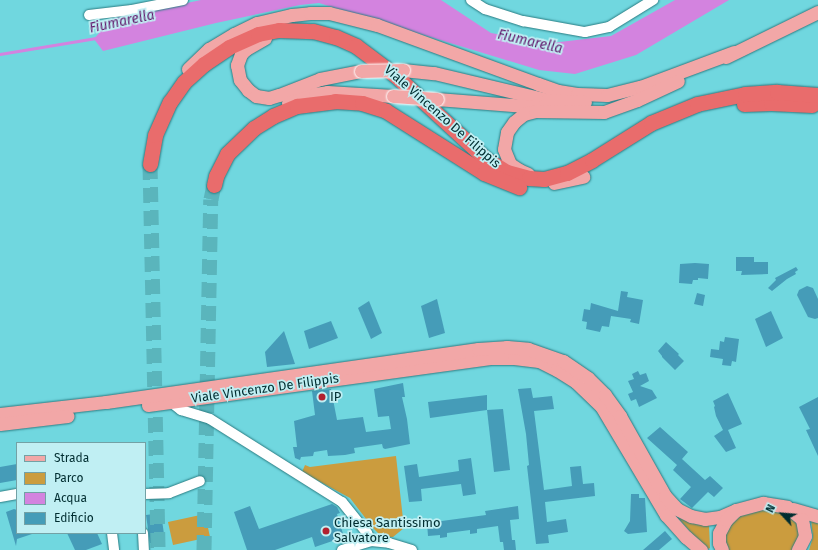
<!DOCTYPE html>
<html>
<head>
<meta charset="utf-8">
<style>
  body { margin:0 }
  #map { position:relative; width:818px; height:550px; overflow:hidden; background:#70d7df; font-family:"Fira Sans",sans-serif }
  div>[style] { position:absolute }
  .green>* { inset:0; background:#cb9c3e }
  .water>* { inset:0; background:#d383df }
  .stream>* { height:2.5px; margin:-1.25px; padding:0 1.25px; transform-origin:1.25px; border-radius:1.25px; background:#d383df }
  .building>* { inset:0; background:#459cb8 }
  .highway-tunnel>* { height:15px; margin-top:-7.5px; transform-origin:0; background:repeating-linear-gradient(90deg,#5ab5bc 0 15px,transparent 0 23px) }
  .roads { filter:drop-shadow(0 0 1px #2b7c82) drop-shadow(0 0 1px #2b7c82) }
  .minor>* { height:10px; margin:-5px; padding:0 5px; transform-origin:5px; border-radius:5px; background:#fff }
  .major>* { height:13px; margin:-6.5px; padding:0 6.5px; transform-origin:6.5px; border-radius:6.5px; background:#f2a7a7 }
  .highway>* { height:15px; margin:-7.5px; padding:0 7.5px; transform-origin:7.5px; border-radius:7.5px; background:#e96c6c }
  .bridges { filter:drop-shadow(0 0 1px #fff) drop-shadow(0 0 1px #fff) }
  .major-bridge>* { height:13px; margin:-6.5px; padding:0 6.5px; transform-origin:6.5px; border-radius:6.5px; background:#f2a7a7 }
  .dots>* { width:11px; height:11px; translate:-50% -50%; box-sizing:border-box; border:2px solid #c0eff3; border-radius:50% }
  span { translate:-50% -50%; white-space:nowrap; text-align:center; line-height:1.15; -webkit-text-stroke:3.5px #c0eff3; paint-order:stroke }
  .street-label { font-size:13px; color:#002d30 }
  .poi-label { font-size:13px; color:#002d30 }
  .left { translate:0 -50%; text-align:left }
  .water-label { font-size:14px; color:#60176b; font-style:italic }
  .legend { position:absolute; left:16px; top:442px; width:130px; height:92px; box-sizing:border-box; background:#c0eff3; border:1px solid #73a1a5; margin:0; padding:5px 7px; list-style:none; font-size:12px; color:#002d30 }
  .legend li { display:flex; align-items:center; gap:8px; height:20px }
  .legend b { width:20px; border:1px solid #73a1a5 }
  .north { position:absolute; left:762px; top:494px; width:40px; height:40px; -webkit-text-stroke:3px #c0eff3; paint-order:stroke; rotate:296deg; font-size:11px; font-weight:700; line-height:16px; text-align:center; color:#002d30 }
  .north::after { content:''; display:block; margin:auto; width:14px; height:18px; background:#002d30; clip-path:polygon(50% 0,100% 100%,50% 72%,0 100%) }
</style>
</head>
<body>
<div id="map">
  <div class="green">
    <i style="clip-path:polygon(396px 456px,404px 528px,393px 537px,382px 537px,373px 528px,350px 498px,302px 472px,305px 465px,310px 467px)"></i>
    <i style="clip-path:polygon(669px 508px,709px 525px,710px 548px,708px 549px,704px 547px)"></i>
    <i style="clip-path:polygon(768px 509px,784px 512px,795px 518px,802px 531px,793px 550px,727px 550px,723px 534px,736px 517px,744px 514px)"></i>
    <i style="clip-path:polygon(205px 514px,210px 537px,173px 545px,168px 522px)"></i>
    <i style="clip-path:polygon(811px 520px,818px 521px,818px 550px,809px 550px,813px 537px)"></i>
  </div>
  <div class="water">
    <i style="clip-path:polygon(201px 0,441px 0,491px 33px,551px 43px,611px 36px,675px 0,729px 0,636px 55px,575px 74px,539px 70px,319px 3px,300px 5px,216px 23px,103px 51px,94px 39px,111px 19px)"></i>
  </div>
  <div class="stream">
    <i style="left:0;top:54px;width:97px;rotate:-9.5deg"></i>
  </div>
  <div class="building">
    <i style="clip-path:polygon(736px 257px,754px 257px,754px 262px,768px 262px,768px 274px,741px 275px,742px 271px,736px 271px)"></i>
    <i style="clip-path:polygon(695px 263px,709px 264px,708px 279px,698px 278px,698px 280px,693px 280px,692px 284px,679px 283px,680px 264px)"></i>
    <i style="clip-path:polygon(796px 267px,798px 270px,795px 272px,796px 274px,787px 279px,772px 291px,768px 288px,776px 280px,775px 278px)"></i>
    <i style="clip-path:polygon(807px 286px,813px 288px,818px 299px,818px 318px,815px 319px,808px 317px,797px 295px,799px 290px)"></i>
    <i style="clip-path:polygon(621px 291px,628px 292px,627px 297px,643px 300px,639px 324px,630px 322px,631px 319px,611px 316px,609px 327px,602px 326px,600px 332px,586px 329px,587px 322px,582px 321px,584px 309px,590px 310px,591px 303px,618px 311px)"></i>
    <i style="clip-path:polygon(697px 293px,705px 295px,703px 306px,694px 304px)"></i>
    <i style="clip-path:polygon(437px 299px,445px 333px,429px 338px,421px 306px)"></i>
    <i style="clip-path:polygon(369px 301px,382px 333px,371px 339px,358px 308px)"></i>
    <i style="clip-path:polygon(771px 311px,783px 338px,766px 347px,755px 319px)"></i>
    <i style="clip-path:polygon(331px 321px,338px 338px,309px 349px,304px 331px)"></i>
    <i style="clip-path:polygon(284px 331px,295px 364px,267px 367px,265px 352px)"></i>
    <i style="clip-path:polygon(725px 337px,739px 339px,736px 362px,732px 361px,731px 366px,722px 365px,723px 359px,710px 357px,711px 349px,719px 350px,720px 341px,724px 342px)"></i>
    <i style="clip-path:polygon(666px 342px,679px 354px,678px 355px,684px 361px,675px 370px,662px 357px,662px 356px,658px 351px)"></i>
    <i style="clip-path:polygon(638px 371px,640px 375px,646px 373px,649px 381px,640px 386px,652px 390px,657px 398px,639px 407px,636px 399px,631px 401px,628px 394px,633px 392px,628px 381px,634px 379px,632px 374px)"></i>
    <i style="clip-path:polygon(403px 383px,405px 397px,402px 397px,407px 419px,410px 444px,385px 449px,383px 448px,382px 444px,354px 448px,355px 453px,345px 455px,328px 456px,327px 450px,314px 452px,313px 456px,301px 457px,300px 460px,295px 458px,293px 447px,297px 447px,294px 421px,315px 415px,312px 391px,331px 389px,337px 420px,363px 417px,366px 432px,391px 429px,389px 416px,378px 417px,374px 389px)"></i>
    <i style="clip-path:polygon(531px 388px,533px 398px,552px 396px,554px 409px,534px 411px,544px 490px,572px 486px,570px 467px,581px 466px,583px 484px,594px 483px,595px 496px,545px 502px,547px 522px,566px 519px,568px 532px,548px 535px,549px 543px,536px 544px,527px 466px,529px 465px,526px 434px,518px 389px)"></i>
    <i style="clip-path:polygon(728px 393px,742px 424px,728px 430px,736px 448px,726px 452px,714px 436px,723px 430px,716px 416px,714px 407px,715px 406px,713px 401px)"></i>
    <i style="clip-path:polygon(487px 395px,487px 410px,430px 418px,428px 402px)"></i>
    <i style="clip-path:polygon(818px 397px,818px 456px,806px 430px,810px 429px,799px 407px)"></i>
    <i style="clip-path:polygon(503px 409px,510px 470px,494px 472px,487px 410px)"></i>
    <i style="clip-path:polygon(660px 427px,688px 452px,682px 459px,705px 480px,710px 476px,723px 488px,714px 497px,708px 492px,692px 508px,680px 499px,691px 487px,673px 470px,677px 465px,647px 438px)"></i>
    <i style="clip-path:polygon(471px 458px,476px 494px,463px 496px,461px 484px,421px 489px,422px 501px,409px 502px,404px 466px,417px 464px,419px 477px,459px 471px,458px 460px)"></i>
    <i style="clip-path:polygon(17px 464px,17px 480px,0 483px,0 467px)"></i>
    <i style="clip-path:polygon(631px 494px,639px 494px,639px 498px,645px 498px,647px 532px,628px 534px,624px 531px,630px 521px)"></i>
    <i style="clip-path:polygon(332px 504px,337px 507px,340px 513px,337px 514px,344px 537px,315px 547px,312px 537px,275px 550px,247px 550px,234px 512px,250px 506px,259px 529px)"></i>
    <i style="clip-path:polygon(518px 506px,519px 519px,510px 520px,512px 540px,515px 540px,516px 550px,504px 550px,503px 542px,500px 542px,498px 526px,477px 529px,477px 533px,470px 534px,470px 530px,447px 533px,447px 537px,440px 538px,440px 535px,428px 536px,427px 523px,486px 515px,485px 511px)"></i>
    <i style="clip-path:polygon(14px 509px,17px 510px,17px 533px,32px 534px,17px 539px,16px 546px,6px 512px)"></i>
    <i style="clip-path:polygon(161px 513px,165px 541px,150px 543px,146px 515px)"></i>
    <i style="clip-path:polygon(665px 531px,672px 539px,659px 550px,643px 550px)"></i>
    <i style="clip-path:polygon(67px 533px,97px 533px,102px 544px,86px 550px,75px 550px)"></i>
  </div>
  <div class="highway-tunnel">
    <i style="left:150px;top:164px;width:386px;rotate:88.8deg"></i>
    <i style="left:204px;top:550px;width:351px;rotate:-88.9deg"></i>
    <i style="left:211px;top:199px;width:14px;rotate:-78deg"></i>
  </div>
  <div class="roads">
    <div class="minor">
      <i style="left:471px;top:0;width:17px;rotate:33deg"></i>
      <i style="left:485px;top:9px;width:40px;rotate:18deg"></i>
      <i style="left:523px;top:21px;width:63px;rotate:10.1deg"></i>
      <i style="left:585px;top:32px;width:25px;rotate:-12deg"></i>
      <i style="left:609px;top:27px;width:52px;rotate:-31.5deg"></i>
      <i style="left:89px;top:15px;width:43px;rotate:-6.6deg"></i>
      <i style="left:132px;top:10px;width:52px;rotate:-11.1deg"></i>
      <i style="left:171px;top:402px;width:13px;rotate:39deg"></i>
      <i style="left:181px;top:410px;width:30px;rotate:17deg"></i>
      <i style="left:210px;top:419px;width:156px;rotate:32.2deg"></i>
      <i style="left:342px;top:502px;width:40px;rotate:51deg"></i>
      <i style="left:367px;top:533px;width:9px;rotate:63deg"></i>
      <i style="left:145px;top:494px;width:24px;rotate:-2deg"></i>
      <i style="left:169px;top:493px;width:33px;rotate:-21deg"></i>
      <i style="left:0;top:497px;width:17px;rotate:-10deg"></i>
      <i style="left:112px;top:533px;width:17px;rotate:83deg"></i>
      <i style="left:143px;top:533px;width:17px;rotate:87deg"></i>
      <i style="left:342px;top:550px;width:30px;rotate:-17deg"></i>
      <i style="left:371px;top:541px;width:18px;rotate:6deg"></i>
      <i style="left:389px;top:543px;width:24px;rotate:17deg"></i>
    </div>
    <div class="major">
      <i style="left:265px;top:38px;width:22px;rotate:150deg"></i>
      <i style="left:246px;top:49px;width:7px;rotate:135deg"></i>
      <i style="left:241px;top:54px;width:12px;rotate:110deg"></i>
      <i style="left:237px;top:65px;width:15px;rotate:79deg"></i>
      <i style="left:240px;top:80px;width:13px;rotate:51deg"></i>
      <i style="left:248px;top:90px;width:10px;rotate:37deg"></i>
      <i style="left:256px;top:96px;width:13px;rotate:9deg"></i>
      <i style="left:269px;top:98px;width:10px;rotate:-17deg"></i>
      <i style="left:279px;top:95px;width:44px;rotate:-21.3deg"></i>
      <i style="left:320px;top:79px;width:42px;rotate:-11deg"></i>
      <i style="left:726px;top:57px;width:102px;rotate:-26.1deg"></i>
      <i style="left:188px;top:69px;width:29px;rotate:-44deg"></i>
      <i style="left:209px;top:49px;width:29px;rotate:-31deg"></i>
      <i style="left:234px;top:34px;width:25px;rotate:-26deg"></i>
      <i style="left:257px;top:23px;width:36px;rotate:-13deg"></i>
      <i style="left:292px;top:15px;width:18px;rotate:-6deg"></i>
      <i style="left:310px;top:13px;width:19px"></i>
      <i style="left:329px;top:13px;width:49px;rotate:14deg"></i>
      <i style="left:377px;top:25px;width:171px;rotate:20.1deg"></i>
      <i style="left:538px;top:84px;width:21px;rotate:19deg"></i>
      <i style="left:558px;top:91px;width:19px;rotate:9deg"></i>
      <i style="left:577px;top:94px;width:30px;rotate:2deg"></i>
      <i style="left:607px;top:95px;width:34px;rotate:-14deg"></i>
      <i style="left:640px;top:87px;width:100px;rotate:-20.4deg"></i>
      <i style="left:403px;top:70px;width:31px;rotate:6deg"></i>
      <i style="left:434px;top:73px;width:116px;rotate:13.4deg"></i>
      <i style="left:547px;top:100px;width:38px;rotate:3deg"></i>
      <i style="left:437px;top:99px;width:101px;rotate:4.5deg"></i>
      <i style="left:288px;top:103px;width:28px;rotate:-18deg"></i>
      <i style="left:315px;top:94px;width:12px;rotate:-9deg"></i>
      <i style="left:327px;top:92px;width:66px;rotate:3.5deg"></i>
      <i style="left:528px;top:174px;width:10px;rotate:-156deg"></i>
      <i style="left:519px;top:170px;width:11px;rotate:-146deg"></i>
      <i style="left:510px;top:164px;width:16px;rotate:-112deg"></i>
      <i style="left:504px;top:149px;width:17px;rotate:-80deg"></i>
      <i style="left:507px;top:132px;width:12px;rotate:-55deg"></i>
      <i style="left:514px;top:122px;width:13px;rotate:-39deg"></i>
      <i style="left:524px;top:114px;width:11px;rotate:-15deg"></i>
      <i style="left:535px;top:111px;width:69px;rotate:0.8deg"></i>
      <i style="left:604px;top:112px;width:35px;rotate:-20deg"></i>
      <i style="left:637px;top:100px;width:45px;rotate:-24.9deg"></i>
      <i style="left:554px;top:183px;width:30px;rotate:-12deg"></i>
      <i style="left:148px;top:405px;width:347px;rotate:-7.8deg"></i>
      <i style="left:492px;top:358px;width:22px"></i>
      <i style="left:514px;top:358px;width:25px;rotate:7deg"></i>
      <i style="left:539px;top:361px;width:20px;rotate:27deg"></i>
      <i style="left:557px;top:370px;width:22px;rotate:32deg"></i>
      <i style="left:576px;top:382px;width:35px;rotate:44deg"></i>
      <i style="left:601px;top:406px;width:127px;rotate:59.2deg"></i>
      <i style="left:666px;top:515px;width:30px;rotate:48deg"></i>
      <i style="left:686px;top:537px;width:20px;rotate:41deg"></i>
      <i style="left:0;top:414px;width:107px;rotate:-6.5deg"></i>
      <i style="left:106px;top:402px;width:376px;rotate:-8.1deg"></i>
      <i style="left:478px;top:349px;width:29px;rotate:-4deg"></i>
      <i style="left:507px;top:347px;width:21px;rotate:5deg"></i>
      <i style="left:528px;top:349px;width:37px;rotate:19deg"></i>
      <i style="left:563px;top:361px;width:30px;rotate:34deg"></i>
      <i style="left:588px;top:378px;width:24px;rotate:45deg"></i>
      <i style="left:605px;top:395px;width:26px;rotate:54deg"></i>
      <i style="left:620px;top:416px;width:92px;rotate:60.6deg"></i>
      <i style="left:665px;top:496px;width:18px;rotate:47deg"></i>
      <i style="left:677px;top:509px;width:16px;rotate:27deg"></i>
      <i style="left:691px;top:516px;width:14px;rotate:12deg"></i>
      <i style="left:705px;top:519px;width:15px;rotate:-8deg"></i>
      <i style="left:720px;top:517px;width:17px;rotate:-24deg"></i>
      <i style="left:0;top:424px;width:68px;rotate:-6.7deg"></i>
      <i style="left:793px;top:509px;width:26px;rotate:16deg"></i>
      <i style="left:722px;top:550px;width:8px;rotate:-113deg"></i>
      <i style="left:719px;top:543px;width:10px;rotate:-90deg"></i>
      <i style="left:719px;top:533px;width:15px;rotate:-62deg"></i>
      <i style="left:726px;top:520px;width:14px;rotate:-45deg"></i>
      <i style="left:736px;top:510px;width:28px;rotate:-15deg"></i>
      <i style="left:763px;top:503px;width:24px;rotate:9deg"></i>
      <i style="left:787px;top:507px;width:19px;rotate:39deg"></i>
      <i style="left:802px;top:519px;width:17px;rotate:80deg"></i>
      <i style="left:805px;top:536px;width:16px;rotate:117deg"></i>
    </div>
    <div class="highway">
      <i style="left:744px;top:104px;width:27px;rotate:-2deg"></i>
      <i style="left:771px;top:103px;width:41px;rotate:2.8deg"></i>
      <i style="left:150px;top:164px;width:29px;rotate:-80deg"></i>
      <i style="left:155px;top:135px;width:36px;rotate:-66deg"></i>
      <i style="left:170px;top:102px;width:24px;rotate:-55deg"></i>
      <i style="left:184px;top:82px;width:27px;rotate:-42deg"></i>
      <i style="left:204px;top:64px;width:30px;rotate:-34deg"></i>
      <i style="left:229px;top:47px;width:32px;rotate:-24deg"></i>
      <i style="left:258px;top:34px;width:21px;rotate:-11deg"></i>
      <i style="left:279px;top:30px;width:34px;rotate:2deg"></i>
      <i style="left:313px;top:31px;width:24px;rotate:15deg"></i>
      <i style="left:336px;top:37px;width:22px;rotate:24deg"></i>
      <i style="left:356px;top:46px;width:50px;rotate:36.9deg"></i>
      <i style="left:396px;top:76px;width:122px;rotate:42.7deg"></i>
      <i style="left:486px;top:159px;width:25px;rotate:32deg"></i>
      <i style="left:507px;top:172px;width:23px;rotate:15deg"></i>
      <i style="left:529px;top:178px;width:15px;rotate:4deg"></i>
      <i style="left:544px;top:179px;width:24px;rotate:-15deg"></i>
      <i style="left:567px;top:173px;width:28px;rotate:-27deg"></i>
      <i style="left:592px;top:160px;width:70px;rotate:-32.1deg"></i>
      <i style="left:651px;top:123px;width:50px;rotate:-22.4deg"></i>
      <i style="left:697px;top:104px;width:49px;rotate:-11.8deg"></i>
      <i style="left:745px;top:94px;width:32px;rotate:-4deg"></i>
      <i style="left:777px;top:92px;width:41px;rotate:4.2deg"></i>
      <i style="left:214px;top:185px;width:9px;rotate:-77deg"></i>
      <i style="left:216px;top:176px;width:25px;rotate:-63deg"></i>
      <i style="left:227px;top:154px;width:37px;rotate:-44deg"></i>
      <i style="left:254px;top:128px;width:22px;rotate:-32deg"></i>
      <i style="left:273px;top:116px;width:26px;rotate:-23deg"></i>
      <i style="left:297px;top:106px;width:38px;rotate:-7deg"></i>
      <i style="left:335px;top:101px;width:27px;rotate:4deg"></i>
      <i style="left:362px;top:103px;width:25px;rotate:18deg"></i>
      <i style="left:386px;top:111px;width:116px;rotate:32.3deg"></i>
      <i style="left:484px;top:173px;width:38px;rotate:22deg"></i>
    </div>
  </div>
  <div class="bridges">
    <div class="major-bridge">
      <i style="left:361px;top:71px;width:42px;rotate:-1.4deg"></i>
      <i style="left:393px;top:96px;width:44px;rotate:3.9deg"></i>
    </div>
  </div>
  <div class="dots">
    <i style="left:322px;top:397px;background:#b2202f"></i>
    <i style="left:326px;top:531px;background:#b2202f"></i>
  </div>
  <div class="street-label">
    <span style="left:442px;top:117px;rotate:41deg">Viale Vincenzo De Filippis</span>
    <span style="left:265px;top:389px;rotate:-8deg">Viale Vincenzo De Filippis</span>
  </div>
  <div class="poi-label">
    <span class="left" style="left:330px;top:397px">IP</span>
    <span class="left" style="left:334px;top:531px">Chiesa Santissimo<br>Salvatore</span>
  </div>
  <div class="water-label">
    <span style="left:122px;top:22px;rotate:-12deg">Fiumarella</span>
    <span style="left:530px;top:42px;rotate:13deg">Fiumarella</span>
  </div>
  <ul class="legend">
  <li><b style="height:5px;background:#f2a7a7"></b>Strada</li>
  <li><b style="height:11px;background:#cb9c3e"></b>Parco</li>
  <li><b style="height:11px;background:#d383df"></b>Acqua</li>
  <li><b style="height:11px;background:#459cb8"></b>Edificio</li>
  </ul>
  <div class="north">N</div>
</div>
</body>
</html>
